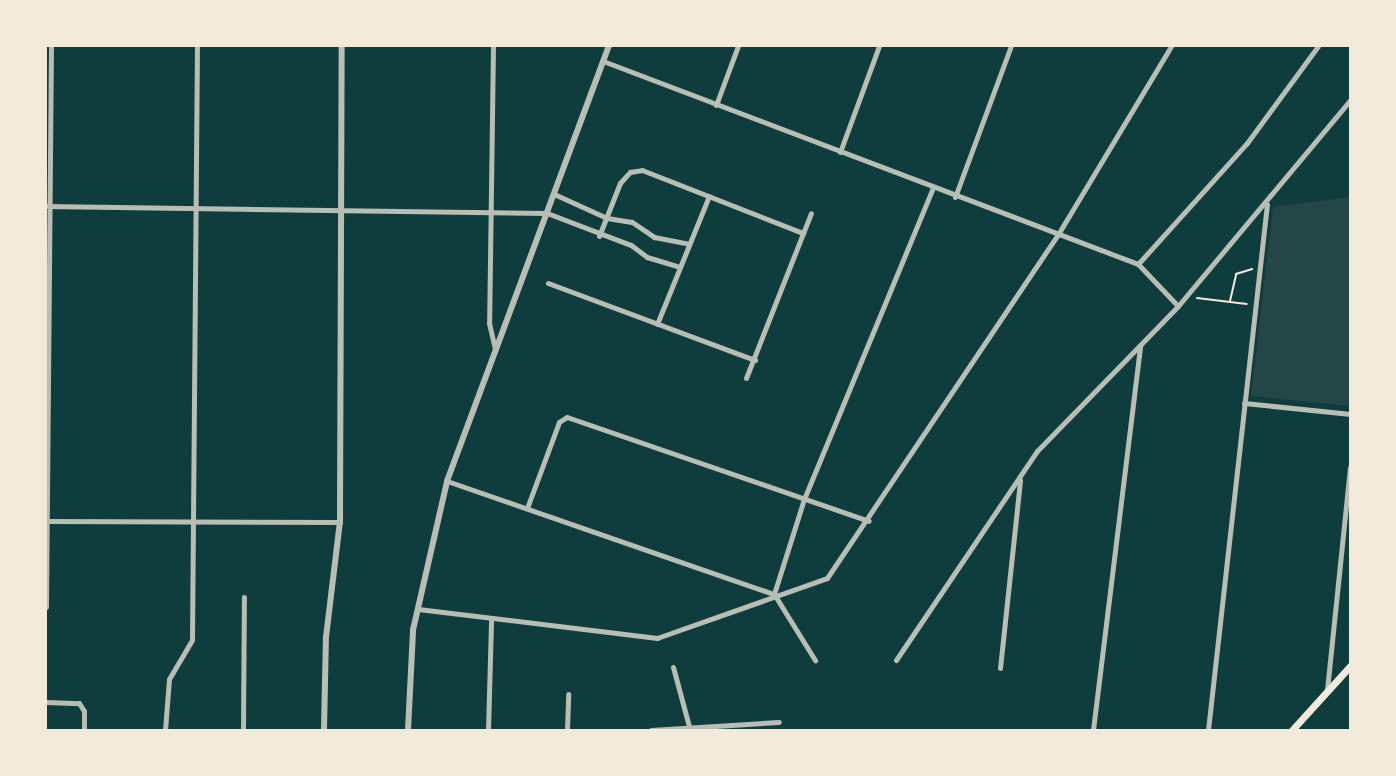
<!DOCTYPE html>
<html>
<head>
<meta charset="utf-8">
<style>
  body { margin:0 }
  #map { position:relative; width:1396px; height:776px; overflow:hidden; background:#0f3d3e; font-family:"Public Sans",sans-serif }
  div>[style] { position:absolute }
  .green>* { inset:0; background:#244646 }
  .path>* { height:2px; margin:-1px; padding:0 1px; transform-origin:1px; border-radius:1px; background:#f1e9da }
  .minor>* { height:5px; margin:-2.5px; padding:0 2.5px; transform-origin:2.5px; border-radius:2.5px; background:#b8beb3 }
  .tertiary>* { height:6px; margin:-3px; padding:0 3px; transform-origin:3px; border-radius:3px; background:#b8beb3 }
  .secondary>* { height:7px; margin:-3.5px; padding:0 3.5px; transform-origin:3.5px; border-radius:3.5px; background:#f1e9da }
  span { translate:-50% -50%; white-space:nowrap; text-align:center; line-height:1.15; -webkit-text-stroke:7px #f1e9da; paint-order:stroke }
  .frame { position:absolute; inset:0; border:47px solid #f1e9da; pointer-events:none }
</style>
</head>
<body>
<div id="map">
  <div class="green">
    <i style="clip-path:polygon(1350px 197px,1350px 406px,1251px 396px,1273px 207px)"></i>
  </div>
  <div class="path">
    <i style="left:1197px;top:298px;width:50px;rotate:6.8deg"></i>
    <i style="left:1230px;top:301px;width:28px;rotate:-77deg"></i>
    <i style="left:1236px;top:274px;width:17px;rotate:-17deg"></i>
  </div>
  <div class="minor">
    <i style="left:493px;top:46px;width:277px;rotate:90.8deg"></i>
    <i style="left:489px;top:323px;width:28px;rotate:77deg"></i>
    <i style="left:603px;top:61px;width:572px;rotate:20.78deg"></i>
    <i style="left:1138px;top:264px;width:58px;rotate:46.4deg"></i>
    <i style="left:716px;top:105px;width:63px;rotate:-69.6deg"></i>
    <i style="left:840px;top:152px;width:113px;rotate:-69.8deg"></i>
    <i style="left:554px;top:194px;width:58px;rotate:24.4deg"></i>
    <i style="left:607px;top:218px;width:25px;rotate:9deg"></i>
    <i style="left:632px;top:222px;width:27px;rotate:34deg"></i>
    <i style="left:654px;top:237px;width:36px;rotate:11deg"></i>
    <i style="left:955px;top:197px;width:161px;rotate:-69.7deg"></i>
    <i style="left:46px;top:206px;width:501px;rotate:0.8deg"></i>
    <i style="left:547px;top:213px;width:90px;rotate:20.9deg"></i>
    <i style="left:631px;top:245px;width:20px;rotate:37deg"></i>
    <i style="left:647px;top:257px;width:34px;rotate:17deg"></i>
    <i style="left:599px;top:236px;width:57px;rotate:-68.4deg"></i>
    <i style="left:620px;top:183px;width:15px;rotate:-48deg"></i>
    <i style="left:630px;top:172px;width:12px;rotate:-9deg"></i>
    <i style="left:642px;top:170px;width:173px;rotate:21.4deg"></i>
    <i style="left:1138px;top:264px;width:163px;rotate:-48deg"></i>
    <i style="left:1247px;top:143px;width:120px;rotate:-53.8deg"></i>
    <i style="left:548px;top:283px;width:221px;rotate:20.4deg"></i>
    <i style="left:657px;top:324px;width:138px;rotate:-67.9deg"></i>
    <i style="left:746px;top:378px;width:177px;rotate:-68.5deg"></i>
    <i style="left:1244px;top:403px;width:107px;rotate:5.9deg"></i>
    <i style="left:447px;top:481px;width:346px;rotate:19.1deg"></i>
    <i style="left:527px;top:508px;width:92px;rotate:-69.6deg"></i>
    <i style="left:559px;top:422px;width:9px;rotate:-32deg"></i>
    <i style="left:567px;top:417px;width:319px;rotate:19deg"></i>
    <i style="left:46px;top:521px;width:294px;rotate:0.2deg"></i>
    <i style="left:774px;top:594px;width:100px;rotate:-72.5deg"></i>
    <i style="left:804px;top:499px;width:337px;rotate:-67.5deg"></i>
    <i style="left:774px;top:594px;width:78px;rotate:58.2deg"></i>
    <i style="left:46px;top:607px;width:561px;rotate:-89.49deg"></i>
    <i style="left:418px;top:609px;width:241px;rotate:6.9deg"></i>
    <i style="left:657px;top:638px;width:180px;rotate:-19.4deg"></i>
    <i style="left:827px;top:578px;width:412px;rotate:-56.1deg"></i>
    <i style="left:1057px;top:236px;width:222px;rotate:-59deg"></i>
    <i style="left:896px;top:660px;width:252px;rotate:-56deg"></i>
    <i style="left:1037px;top:451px;width:202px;rotate:-45.8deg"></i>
    <i style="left:1178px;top:306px;width:268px;rotate:-50.1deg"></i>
    <i style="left:673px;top:667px;width:65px;rotate:74.9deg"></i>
    <i style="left:1000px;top:668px;width:189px;rotate:-83.9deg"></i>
    <i style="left:1327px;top:690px;width:224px;rotate:-84.1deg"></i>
    <i style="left:46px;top:702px;width:33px;rotate:2deg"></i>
    <i style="left:79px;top:703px;width:9px;rotate:58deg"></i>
    <i style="left:84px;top:711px;width:19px;rotate:90deg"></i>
    <i style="left:165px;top:730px;width:51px;rotate:-85.5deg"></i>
    <i style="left:169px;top:679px;width:45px;rotate:-59.5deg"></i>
    <i style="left:192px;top:640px;width:594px;rotate:-89.52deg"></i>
    <i style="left:243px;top:730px;width:133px;rotate:-89.6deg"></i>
    <i style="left:488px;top:730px;width:110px;rotate:-88.4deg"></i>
    <i style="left:567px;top:730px;width:36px;rotate:-88deg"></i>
    <i style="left:651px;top:730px;width:128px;rotate:-3.6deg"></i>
    <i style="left:1093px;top:730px;width:387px;rotate:-83deg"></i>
    <i style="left:1208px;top:730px;width:529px;rotate:-83.6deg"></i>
  </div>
  <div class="tertiary">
    <i style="left:324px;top:730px;width:93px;rotate:-88.8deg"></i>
    <i style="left:326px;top:637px;width:116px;rotate:-83.1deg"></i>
    <i style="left:340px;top:522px;width:476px;rotate:-89.8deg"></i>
    <i style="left:408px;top:730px;width:100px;rotate:-87.1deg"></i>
    <i style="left:413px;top:630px;width:153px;rotate:-77.1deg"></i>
    <i style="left:447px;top:481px;width:464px;rotate:-69.6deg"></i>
  </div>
  <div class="secondary">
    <i style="left:1292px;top:730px;width:86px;rotate:-47.8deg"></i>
  </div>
  <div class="frame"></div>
</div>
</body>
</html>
